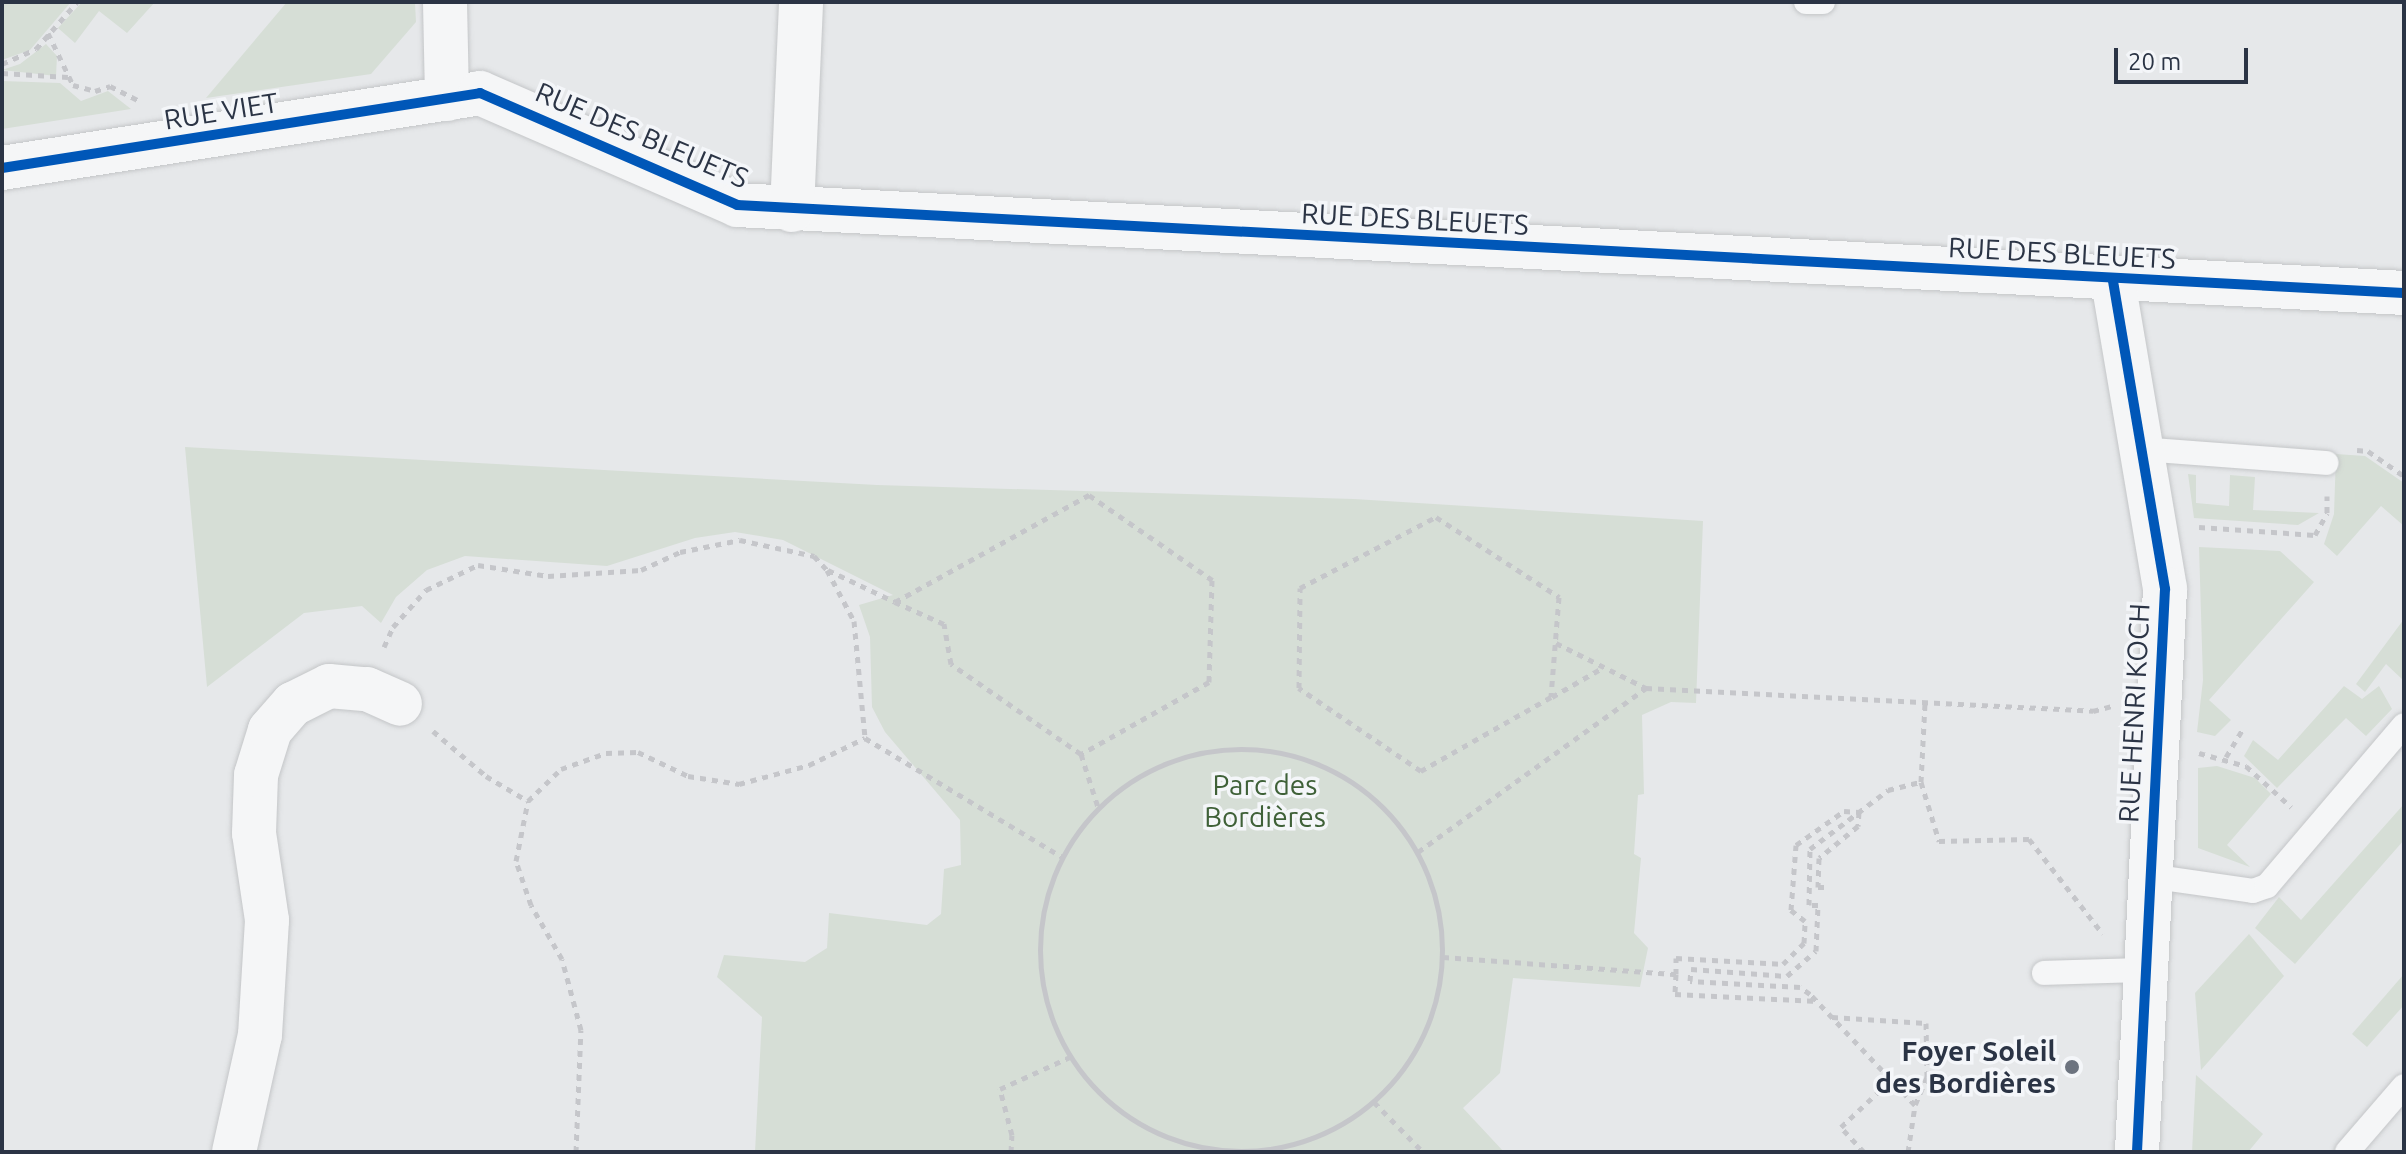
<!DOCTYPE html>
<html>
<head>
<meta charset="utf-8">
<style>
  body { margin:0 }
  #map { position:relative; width:2406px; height:1154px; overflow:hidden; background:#e6e8ea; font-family:Ubuntu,sans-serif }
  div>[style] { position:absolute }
  .green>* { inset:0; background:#d6ded6 }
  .path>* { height:5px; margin-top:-2.5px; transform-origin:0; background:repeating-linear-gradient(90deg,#c5c6ca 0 6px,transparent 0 12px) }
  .path>.ring { margin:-2.5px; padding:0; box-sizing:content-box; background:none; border:5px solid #c5c6ca; border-radius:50% }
  .roads { filter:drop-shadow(0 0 2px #c4c6c8) drop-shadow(0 0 2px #c4c6c8) }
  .service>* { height:24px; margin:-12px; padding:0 12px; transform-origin:12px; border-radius:12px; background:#f5f6f7 }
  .minor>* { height:44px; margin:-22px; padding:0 22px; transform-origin:22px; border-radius:22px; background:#f5f6f7 }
  .cycleway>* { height:10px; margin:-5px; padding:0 5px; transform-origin:5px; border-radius:5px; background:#0057b8 }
  .dots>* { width:22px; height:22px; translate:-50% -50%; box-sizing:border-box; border:4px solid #f4f6f9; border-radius:50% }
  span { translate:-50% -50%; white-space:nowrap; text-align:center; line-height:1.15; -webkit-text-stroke:7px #f4f6f9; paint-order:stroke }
  .street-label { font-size:28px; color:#2b3445 }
  .park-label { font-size:28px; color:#3f6138 }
  .poi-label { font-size:28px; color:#2b3445; font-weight:700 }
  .right { translate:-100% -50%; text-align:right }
  .frame { position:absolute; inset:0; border:4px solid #2b3445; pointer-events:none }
  .scale { position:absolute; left:2114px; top:48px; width:134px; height:36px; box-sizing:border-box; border:4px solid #2b3445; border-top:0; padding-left:10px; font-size:24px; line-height:28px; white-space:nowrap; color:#2b3445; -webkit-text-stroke:6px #f4f6f9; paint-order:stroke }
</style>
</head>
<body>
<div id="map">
  <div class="green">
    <i style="clip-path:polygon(2px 2px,71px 2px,30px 50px,2px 60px)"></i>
    <i style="clip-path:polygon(82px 2px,155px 2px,127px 33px,99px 11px,75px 43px,58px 28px)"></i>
    <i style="clip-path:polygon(287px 2px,415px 2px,416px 22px,371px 74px,206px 98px)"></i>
    <i style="clip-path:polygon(46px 44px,57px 56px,56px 76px,2px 70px,20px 64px)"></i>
    <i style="clip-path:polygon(2px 81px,60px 83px,81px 101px,108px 91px,131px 109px,2px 129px)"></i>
    <i style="clip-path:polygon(185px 447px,877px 485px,1354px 499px,1703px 521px,1696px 703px,1671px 702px,1642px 715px,1644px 794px,1638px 795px,1634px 854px,1641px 858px,1634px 933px,1648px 948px,1640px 987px,1513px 978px,1500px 1073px,1463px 1108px,1504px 1152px,755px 1152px,762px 1017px,717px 977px,724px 955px,805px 962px,827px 948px,829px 913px,927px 925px,941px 914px,944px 869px,961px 865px,960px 820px,885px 732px,872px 707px,870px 637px,859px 605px,893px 595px,783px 540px,735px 532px,695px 538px,607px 566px,465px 556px,427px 570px,396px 597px,381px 623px,362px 606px,304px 613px,207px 687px)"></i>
    <i style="clip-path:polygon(2336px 454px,2365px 456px,2404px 483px,2404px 526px,2381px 506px,2337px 556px,2324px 544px,2334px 514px)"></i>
    <i style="clip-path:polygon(2188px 474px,2196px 475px,2196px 503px,2229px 506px,2230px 475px,2255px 477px,2253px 510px,2319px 513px,2298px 525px,2194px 518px)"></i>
    <i style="clip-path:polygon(2199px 547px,2280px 551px,2314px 582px,2209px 700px,2231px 720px,2215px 736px,2197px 732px,2203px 680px)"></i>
    <i style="clip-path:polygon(2404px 619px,2404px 681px,2386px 664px,2365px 692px,2356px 684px)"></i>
    <i style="clip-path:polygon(2344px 686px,2362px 699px,2379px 686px,2392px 709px,2366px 736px,2346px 718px,2277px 788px,2244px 756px,2253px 740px,2278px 760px)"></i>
    <i style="clip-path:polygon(2217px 766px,2255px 778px,2271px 794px,2227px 845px,2250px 867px,2198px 848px,2198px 768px)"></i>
    <i style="clip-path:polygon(2404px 804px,2404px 840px,2295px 964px,2255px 928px,2279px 897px,2301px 920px)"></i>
    <i style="clip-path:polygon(2249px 934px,2284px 976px,2201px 1070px,2195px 993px)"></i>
    <i style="clip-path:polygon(2404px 974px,2404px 1005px,2367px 1047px,2352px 1034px)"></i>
    <i style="clip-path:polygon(2196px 1075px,2263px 1134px,2248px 1152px,2192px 1152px)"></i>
  </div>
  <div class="path">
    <i style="left:48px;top:33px;width:58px;rotate:64.3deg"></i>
    <i style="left:73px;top:85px;width:23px;rotate:15deg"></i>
    <i style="left:95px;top:91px;width:16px;rotate:-18deg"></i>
    <i style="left:110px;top:86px;width:31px;rotate:27deg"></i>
    <i style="left:2px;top:64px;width:37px;rotate:-24deg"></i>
    <i style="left:36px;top:49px;width:62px;rotate:-48.9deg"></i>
    <i style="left:2px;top:73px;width:66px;rotate:3.5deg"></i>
    <i style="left:2357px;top:450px;width:11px;rotate:5deg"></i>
    <i style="left:2368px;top:451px;width:44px;rotate:34.8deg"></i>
    <i style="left:1089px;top:495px;width:150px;rotate:34.6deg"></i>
    <i style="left:1212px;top:580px;width:102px;rotate:91.7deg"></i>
    <i style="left:1209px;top:682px;width:147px;rotate:150.6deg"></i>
    <i style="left:1081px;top:754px;width:158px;rotate:-145.3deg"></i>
    <i style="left:951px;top:664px;width:41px;rotate:-99.9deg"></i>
    <i style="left:944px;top:624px;width:54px;rotate:-155.8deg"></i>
    <i style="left:895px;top:602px;width:222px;rotate:-28.9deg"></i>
    <i style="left:1436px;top:517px;width:147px;rotate:33deg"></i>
    <i style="left:1559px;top:597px;width:100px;rotate:94.6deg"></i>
    <i style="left:1551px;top:697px;width:150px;rotate:150.4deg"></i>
    <i style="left:1421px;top:771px;width:148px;rotate:-145.8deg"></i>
    <i style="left:1299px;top:688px;width:100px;rotate:-89.4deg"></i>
    <i style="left:1300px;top:588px;width:153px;rotate:-27.6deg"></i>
    <i style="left:2199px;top:527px;width:116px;rotate:3.9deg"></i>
    <i style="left:2315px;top:535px;width:25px;rotate:-61deg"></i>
    <i style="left:2327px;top:513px;width:17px;rotate:-90deg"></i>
    <i style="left:828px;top:570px;width:74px;rotate:25.5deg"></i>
    <i style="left:1556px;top:643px;width:101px;rotate:26.6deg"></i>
    <i style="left:1646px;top:688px;width:448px;rotate:2.9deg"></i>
    <i style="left:2093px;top:711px;width:23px;rotate:-15deg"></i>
    <i style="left:384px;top:647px;width:22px;rotate:-66deg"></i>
    <i style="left:393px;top:627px;width:50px;rotate:-48.3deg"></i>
    <i style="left:426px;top:590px;width:58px;rotate:-25.7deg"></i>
    <i style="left:478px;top:565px;width:71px;rotate:8.9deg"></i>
    <i style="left:548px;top:576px;width:93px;rotate:-3.7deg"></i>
    <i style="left:641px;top:570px;width:43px;rotate:-24.8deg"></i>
    <i style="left:680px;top:552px;width:61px;rotate:-11.3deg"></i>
    <i style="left:740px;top:540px;width:76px;rotate:12.2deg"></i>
    <i style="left:814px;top:556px;width:19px;rotate:47deg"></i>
    <i style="left:827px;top:570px;width:58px;rotate:62.1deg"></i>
    <i style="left:854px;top:621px;width:118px;rotate:84.6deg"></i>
    <i style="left:1552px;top:697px;width:60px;rotate:-30deg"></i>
    <i style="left:433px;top:731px;width:70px;rotate:40.3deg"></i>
    <i style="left:486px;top:776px;width:49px;rotate:30.8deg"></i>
    <i style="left:865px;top:738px;width:232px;rotate:31.1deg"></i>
    <i class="ring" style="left:1040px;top:749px;width:397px;height:397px"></i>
    <i style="left:2199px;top:753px;width:49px;rotate:15.5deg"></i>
    <i style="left:2246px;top:766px;width:61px;rotate:42.3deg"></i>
    <i style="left:1081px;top:754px;width:59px;rotate:72.2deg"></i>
    <i style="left:2226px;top:757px;width:33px;rotate:-59deg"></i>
    <i style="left:1921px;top:782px;width:62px;rotate:73deg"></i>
    <i style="left:1939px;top:841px;width:90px;rotate:-1.3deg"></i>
    <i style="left:2029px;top:839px;width:120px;rotate:52.1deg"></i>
    <i style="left:1418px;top:852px;width:281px;rotate:-35.7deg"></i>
    <i style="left:1443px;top:957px;width:234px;rotate:4.2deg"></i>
    <i style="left:1676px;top:974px;width:16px;rotate:-90deg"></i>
    <i style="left:1676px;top:958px;width:107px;rotate:3.2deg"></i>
    <i style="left:1783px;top:964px;width:30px;rotate:-45deg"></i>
    <i style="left:1804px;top:943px;width:22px;rotate:-87deg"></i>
    <i style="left:1805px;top:921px;width:18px;rotate:-142deg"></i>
    <i style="left:1791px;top:910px;width:65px;rotate:-85.6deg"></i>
    <i style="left:1796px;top:845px;width:59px;rotate:-35.3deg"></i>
    <i style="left:1844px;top:811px;width:15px;rotate:4deg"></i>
    <i style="left:1859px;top:812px;width:14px;rotate:94deg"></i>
    <i style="left:1858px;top:826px;width:50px;rotate:140.6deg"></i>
    <i style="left:1819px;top:858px;width:29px;rotate:92deg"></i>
    <i style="left:1818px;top:887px;width:6px"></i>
    <i style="left:1676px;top:974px;width:20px;rotate:93deg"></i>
    <i style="left:1675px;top:994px;width:142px;rotate:2.8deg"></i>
    <i style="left:1832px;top:1017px;width:94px;rotate:3.7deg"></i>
    <i style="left:1926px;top:1023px;width:54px;rotate:88.9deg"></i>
    <i style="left:1927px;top:1077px;width:30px;rotate:113deg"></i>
    <i style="left:1374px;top:1102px;width:70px;rotate:45.6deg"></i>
    <i style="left:576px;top:1152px;width:122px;rotate:-87.7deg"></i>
    <i style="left:581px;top:1030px;width:73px;rotate:-105deg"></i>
    <i style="left:562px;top:959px;width:62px;rotate:-119.9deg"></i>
    <i style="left:531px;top:905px;width:46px;rotate:-108.8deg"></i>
    <i style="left:516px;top:861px;width:61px;rotate:-78.7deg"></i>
    <i style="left:528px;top:801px;width:46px;rotate:-44.1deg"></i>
    <i style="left:561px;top:769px;width:48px;rotate:-19.6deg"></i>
    <i style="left:606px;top:753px;width:32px;rotate:-2deg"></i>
    <i style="left:638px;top:752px;width:55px;rotate:25.6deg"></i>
    <i style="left:688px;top:776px;width:52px;rotate:8.9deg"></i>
    <i style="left:739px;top:784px;width:73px;rotate:-15.2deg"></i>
    <i style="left:809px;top:765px;width:62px;rotate:-25.7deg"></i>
    <i style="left:1011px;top:1152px;width:17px;rotate:-87deg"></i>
    <i style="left:1012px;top:1135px;width:48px;rotate:-104.6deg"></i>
    <i style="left:1000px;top:1089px;width:77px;rotate:-24.6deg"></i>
    <i style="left:1864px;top:1152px;width:34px;rotate:-133deg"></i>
    <i style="left:1841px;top:1127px;width:69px;rotate:-43.2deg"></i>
    <i style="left:1908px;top:1152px;width:48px;rotate:-81.5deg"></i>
    <i style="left:1915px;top:1105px;width:153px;rotate:-133.4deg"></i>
    <i style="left:1810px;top:994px;width:12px;rotate:-145deg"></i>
    <i style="left:1800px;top:987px;width:110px;rotate:-176.9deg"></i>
    <i style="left:1690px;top:981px;width:12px;rotate:-85deg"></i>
    <i style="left:1691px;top:969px;width:96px;rotate:4.2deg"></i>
    <i style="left:1787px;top:976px;width:38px;rotate:-41deg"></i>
    <i style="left:1816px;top:951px;width:46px;rotate:-87.5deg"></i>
    <i style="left:1818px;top:905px;width:9px;rotate:180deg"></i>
    <i style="left:1809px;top:905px;width:56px;rotate:-89deg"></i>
    <i style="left:1810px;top:849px;width:98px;rotate:-37.1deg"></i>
    <i style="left:1888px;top:790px;width:34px;rotate:-14deg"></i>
    <i style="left:1921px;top:782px;width:80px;rotate:-87.1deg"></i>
  </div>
  <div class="roads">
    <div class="service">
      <i style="left:1806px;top:2px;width:17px"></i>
      <i style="left:2141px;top:449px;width:186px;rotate:4.3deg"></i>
      <i style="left:2149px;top:876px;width:105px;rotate:8.2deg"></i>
      <i style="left:2253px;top:891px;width:15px;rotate:-20deg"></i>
      <i style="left:2267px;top:886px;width:211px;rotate:-49.6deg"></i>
      <i style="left:2044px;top:973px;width:102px;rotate:-1.7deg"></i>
      <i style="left:2347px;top:1152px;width:87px;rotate:-49.2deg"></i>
    </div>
    <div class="minor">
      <i style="left:445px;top:2px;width:97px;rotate:88.8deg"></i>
      <i style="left:2px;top:168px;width:484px;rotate:-8.9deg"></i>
      <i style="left:480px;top:93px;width:280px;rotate:23.5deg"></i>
      <i style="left:737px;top:205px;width:1669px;rotate:3.02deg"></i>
      <i style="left:792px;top:210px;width:208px;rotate:-87.5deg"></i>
      <i style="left:2113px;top:281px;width:312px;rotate:80.4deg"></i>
      <i style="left:2165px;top:589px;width:564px;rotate:92.85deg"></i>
      <i style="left:234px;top:1152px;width:120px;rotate:-77.5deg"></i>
      <i style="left:260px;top:1035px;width:115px;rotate:-86.5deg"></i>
      <i style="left:267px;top:920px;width:88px;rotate:-98.5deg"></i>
      <i style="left:254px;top:833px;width:58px;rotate:-88deg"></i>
      <i style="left:256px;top:775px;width:47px;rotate:-72.7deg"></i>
      <i style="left:270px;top:730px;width:35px;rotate:-49deg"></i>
      <i style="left:293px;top:704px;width:40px;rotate:-26.6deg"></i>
      <i style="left:329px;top:686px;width:38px;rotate:5deg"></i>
      <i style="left:367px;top:689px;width:36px;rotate:24deg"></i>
    </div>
  </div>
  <div class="cycleway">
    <i style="left:2px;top:168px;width:484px;rotate:-8.9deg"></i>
    <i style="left:480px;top:93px;width:280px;rotate:23.5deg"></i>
    <i style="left:737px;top:205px;width:1669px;rotate:3.02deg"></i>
    <i style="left:2113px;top:281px;width:312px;rotate:80.4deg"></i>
    <i style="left:2165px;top:589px;width:564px;rotate:92.85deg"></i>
  </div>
  <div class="dots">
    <i style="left:2072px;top:1067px;background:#6c737f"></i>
  </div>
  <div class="street-label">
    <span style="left:221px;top:111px;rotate:-9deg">RUE VIET</span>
    <span style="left:642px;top:135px;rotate:23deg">RUE DES BLEUETS</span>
    <span style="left:1415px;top:219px;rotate:3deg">RUE DES BLEUETS</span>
    <span style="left:2062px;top:253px;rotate:3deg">RUE DES BLEUETS</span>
    <span style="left:2134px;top:713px;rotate:-87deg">RUE HENRI KOCH</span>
  </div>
  <div class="park-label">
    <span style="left:1265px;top:801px">Parc des<br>Bordières</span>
  </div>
  <div class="poi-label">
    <span class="right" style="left:2056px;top:1067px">Foyer Soleil<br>des Bordières</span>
  </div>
  <div class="frame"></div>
  <div class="scale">20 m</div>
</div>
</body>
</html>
